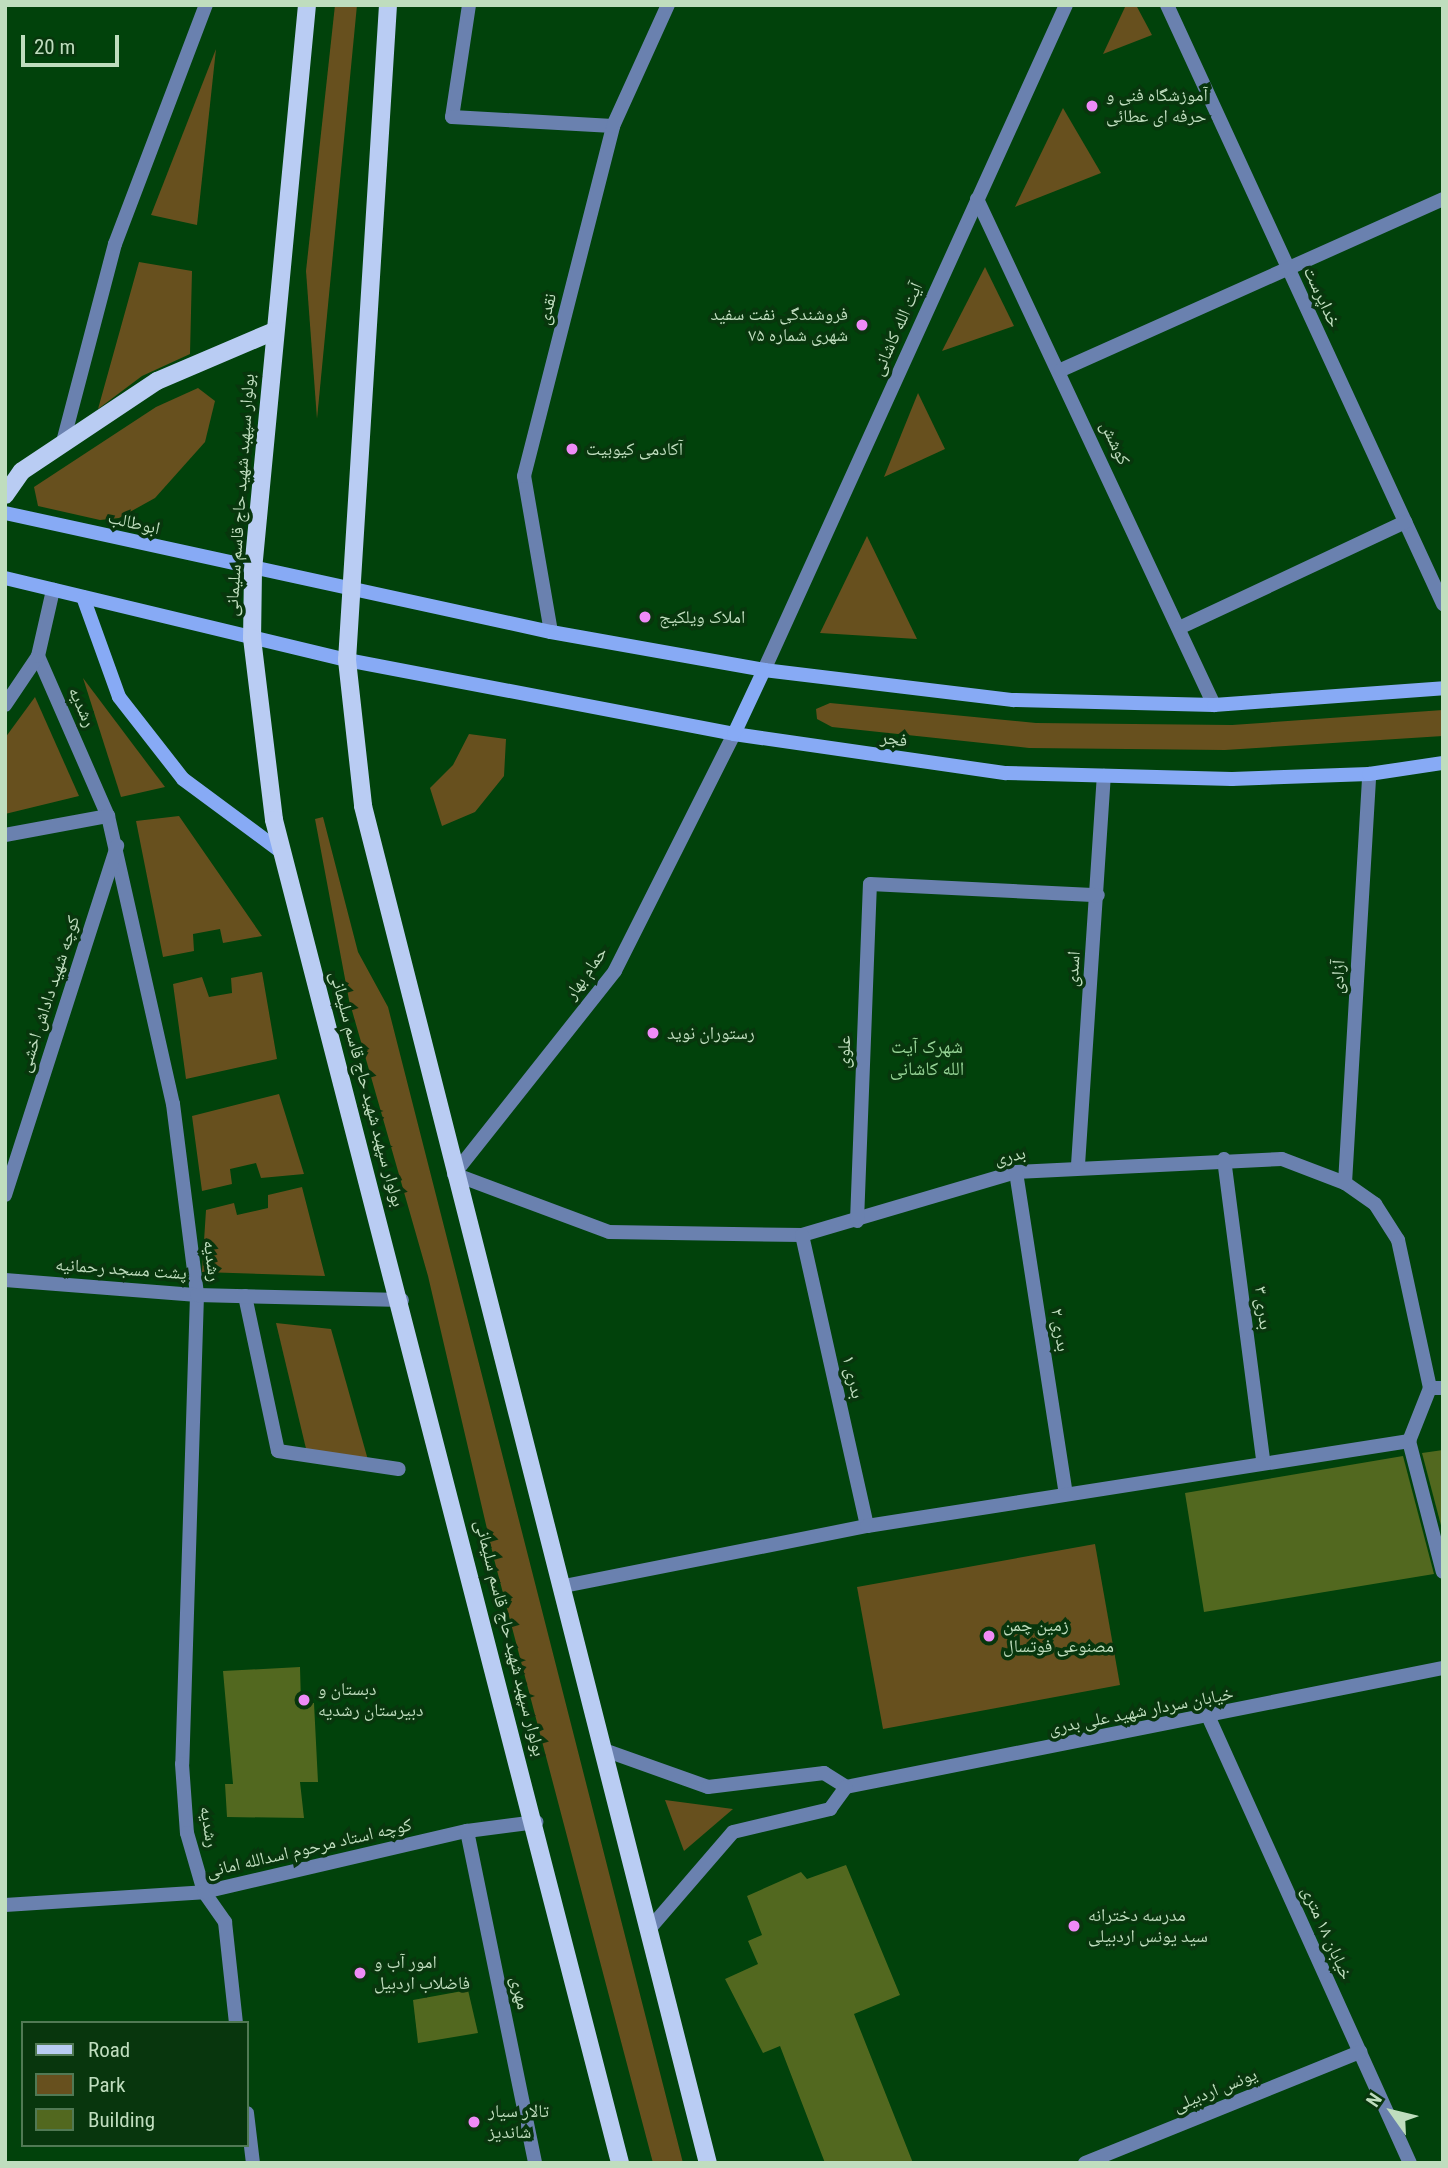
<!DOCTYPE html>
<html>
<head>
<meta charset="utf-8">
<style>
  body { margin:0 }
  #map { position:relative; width:1448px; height:2168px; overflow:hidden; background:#01420b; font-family:"Roboto Condensed","Noto Naskh Arabic",sans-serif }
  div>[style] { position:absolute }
  .green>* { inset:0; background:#67501e }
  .building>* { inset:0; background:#52681f }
  .service>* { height:14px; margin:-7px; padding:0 7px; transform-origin:7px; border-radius:7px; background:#6a81af }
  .minor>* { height:14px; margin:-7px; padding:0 7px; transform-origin:7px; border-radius:7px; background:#6a81af }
  .tertiary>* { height:14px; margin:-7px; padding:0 7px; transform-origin:7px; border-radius:7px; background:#6a81af }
  .secondary>* { height:14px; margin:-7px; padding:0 7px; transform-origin:7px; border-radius:7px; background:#87aaf5 }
  .primary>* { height:18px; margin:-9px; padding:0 9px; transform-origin:9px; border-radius:9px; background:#b9ccf3 }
  .dots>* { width:19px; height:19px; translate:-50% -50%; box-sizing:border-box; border:4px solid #08360d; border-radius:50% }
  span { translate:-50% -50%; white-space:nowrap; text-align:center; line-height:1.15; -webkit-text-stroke:7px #08360d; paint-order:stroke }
  .poi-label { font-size:18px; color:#bfddbe }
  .left { translate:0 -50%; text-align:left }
  .right { translate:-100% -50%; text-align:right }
  .street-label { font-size:18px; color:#bfddbe }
  .neighbourhood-label { font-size:19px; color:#95d295 }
  .frame { position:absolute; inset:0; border:7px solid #bfddbe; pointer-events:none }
  .legend { position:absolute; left:21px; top:2021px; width:228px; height:126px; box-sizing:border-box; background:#08360d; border:2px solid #517954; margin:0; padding:9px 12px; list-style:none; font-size:21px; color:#bfddbe }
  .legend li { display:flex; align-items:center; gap:14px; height:35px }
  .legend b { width:35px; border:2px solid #517954 }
  .north { position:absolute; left:1357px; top:2077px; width:70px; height:70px; -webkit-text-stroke:5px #08360d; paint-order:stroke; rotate:304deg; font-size:19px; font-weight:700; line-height:28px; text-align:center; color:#bfddbe }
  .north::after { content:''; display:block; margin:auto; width:24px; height:32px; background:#bfddbe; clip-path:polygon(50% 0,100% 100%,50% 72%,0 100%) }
  .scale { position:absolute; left:21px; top:35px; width:98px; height:32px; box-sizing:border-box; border:4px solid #bfddbe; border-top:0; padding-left:9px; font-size:21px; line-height:24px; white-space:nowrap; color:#bfddbe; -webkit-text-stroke:5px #08360d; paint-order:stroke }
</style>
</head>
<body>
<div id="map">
  <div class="green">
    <i style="clip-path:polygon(335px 5px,357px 5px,317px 419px,306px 271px)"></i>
    <i style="clip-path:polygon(1126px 5px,1136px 5px,1152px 35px,1103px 54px)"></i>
    <i style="clip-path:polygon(216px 49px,197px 225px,151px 215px)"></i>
    <i style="clip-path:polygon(1063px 108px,1101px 173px,1015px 207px)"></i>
    <i style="clip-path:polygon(139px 262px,192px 271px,190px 354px,142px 376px,98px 409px)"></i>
    <i style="clip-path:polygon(985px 267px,1014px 326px,942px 351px)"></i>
    <i style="clip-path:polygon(198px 388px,215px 401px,205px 442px,155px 498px,119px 518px,100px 520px,38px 506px,34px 487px,156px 407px)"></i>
    <i style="clip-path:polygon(918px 393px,945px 449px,884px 477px)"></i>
    <i style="clip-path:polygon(867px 536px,917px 639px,820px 633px)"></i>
    <i style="clip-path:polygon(83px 678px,165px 787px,121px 797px)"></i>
    <i style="clip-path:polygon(35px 697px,79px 796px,5px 814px,5px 738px)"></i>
    <i style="clip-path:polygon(830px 703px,1036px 723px,1232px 725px,1443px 710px,1443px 736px,1225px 750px,1029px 748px,832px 727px,817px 719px,816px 709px)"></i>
    <i style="clip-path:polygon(469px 734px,506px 739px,504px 776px,475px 812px,442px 826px,430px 788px,453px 765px)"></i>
    <i style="clip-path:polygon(179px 816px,262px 936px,223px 943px,220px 929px,193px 934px,194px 951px,163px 957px,136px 821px)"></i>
    <i style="clip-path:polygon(323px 817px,358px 952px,388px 1007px,683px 2163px,653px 2163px,494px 1559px,428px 1276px,349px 1000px,315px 819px)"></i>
    <i style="clip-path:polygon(262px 972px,277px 1059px,186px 1079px,173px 984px,202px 977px,209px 997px,232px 993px,231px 978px)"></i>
    <i style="clip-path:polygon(279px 1094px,304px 1174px,261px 1178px,256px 1163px,230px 1169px,232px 1184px,202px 1191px,192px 1116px)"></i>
    <i style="clip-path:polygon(302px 1187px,325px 1276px,202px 1272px,206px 1210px,234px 1203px,237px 1215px,268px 1208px,268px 1195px)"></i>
    <i style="clip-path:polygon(276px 1323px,331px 1329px,368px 1460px,308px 1457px)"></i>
    <i style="clip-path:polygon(1095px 1544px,1120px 1685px,883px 1729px,857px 1587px)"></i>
    <i style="clip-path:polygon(665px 1800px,733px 1809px,684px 1851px)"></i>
  </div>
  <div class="building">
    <i style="clip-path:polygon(1443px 1450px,1443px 1533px,1422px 1453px)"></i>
    <i style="clip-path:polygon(1403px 1456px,1434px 1574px,1204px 1612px,1185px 1493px)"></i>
    <i style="clip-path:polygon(300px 1667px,301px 1703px,314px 1703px,318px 1782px,300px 1782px,304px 1818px,227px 1817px,225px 1784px,233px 1784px,223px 1671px)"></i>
    <i style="clip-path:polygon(846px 1865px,900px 1995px,854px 2014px,913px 2163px,825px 2163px,780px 2046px,763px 2053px,725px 1979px,758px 1964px,748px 1941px,762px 1935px,747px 1896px,801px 1872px,807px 1879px)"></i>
    <i style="clip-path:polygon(468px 1990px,478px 2033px,418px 2043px,413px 2000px)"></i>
  </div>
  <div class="service">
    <i style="left:245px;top:1296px;width:158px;rotate:78deg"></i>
    <i style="left:278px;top:1451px;width:122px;rotate:8.5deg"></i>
  </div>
  <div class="minor">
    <i style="left:469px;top:5px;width:113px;rotate:98.6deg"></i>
    <i style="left:452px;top:117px;width:161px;rotate:3.2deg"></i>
    <i style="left:1167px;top:5px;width:660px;rotate:65.26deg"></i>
    <i style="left:977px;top:199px;width:559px;rotate:64.9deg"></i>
    <i style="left:1061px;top:370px;width:419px;rotate:-24.1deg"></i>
    <i style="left:63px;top:442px;width:205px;rotate:-75.3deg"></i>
    <i style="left:115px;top:244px;width:256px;rotate:-69.2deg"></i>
    <i style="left:1179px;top:628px;width:250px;rotate:-25.1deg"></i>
    <i style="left:551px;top:632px;width:158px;rotate:-99.8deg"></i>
    <i style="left:524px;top:476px;width:361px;rotate:-75.7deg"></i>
    <i style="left:613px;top:126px;width:133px;rotate:-65.6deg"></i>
    <i style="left:38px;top:656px;width:175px;rotate:66.4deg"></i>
    <i style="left:108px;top:816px;width:295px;rotate:77.3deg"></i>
    <i style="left:173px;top:1104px;width:193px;rotate:82.8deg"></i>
    <i style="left:197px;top:1295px;width:469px;rotate:91.8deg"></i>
    <i style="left:182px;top:1764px;width:69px;rotate:85.9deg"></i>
    <i style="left:187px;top:1833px;width:61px;rotate:73.9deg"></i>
    <i style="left:204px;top:1892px;width:37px;rotate:55deg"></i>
    <i style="left:225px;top:1922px;width:102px;rotate:83.8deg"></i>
    <i style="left:5px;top:705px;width:59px;rotate:-56deg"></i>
    <i style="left:38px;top:656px;width:68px;rotate:-77.2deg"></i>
    <i style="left:734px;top:734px;width:265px;rotate:116.7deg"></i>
    <i style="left:615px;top:971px;width:259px;rotate:128.4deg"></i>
    <i style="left:454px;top:1174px;width:165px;rotate:20.5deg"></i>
    <i style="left:609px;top:1232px;width:193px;rotate:0.9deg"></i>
    <i style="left:802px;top:1235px;width:223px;rotate:-16.4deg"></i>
    <i style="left:1016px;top:1172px;width:266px;rotate:-2.8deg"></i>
    <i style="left:1282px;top:1159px;width:67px;rotate:20.9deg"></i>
    <i style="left:1345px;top:1183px;width:37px;rotate:35deg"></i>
    <i style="left:1375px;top:1204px;width:43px;rotate:57.4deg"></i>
    <i style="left:1398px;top:1240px;width:151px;rotate:77.8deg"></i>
    <i style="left:1430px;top:1388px;width:13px"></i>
    <i style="left:5px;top:835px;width:105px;rotate:-10.5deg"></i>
    <i style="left:1224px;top:1159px;width:305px;rotate:82.6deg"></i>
    <i style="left:1078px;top:1165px;width:390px;rotate:-86.2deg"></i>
    <i style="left:1016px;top:1172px;width:326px;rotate:81.2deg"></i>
    <i style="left:1345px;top:1183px;width:410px;rotate:-86.6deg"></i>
    <i style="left:5px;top:1195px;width:367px;rotate:-72.2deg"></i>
    <i style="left:857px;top:1221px;width:337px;rotate:-87.8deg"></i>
    <i style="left:870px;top:884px;width:228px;rotate:2.8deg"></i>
    <i style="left:802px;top:1235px;width:298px;rotate:77.4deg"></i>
    <i style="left:5px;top:1280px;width:193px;rotate:4.5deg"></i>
    <i style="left:197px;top:1295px;width:205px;rotate:1.4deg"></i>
    <i style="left:1430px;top:1388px;width:57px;rotate:111.6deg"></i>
    <i style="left:1409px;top:1441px;width:135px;rotate:75.5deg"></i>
    <i style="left:564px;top:1586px;width:309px;rotate:-11.2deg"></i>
    <i style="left:867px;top:1526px;width:549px;rotate:-8.91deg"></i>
    <i style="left:1209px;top:1718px;width:488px;rotate:65.7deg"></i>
    <i style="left:467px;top:1831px;width:339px;rotate:78.4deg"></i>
    <i style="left:5px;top:1905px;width:199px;rotate:-3.7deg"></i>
    <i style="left:204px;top:1892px;width:270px;rotate:-13.1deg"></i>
    <i style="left:467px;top:1831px;width:70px;rotate:-7.4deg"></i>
    <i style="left:247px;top:2113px;width:50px;rotate:83.2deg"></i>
    <i style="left:1085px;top:2163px;width:297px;rotate:-22deg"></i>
  </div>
  <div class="tertiary">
    <i style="left:764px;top:670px;width:730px;rotate:-65.58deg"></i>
    <i style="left:607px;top:1751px;width:107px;rotate:19.6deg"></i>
    <i style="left:708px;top:1787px;width:117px;rotate:-6.9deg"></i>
    <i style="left:824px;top:1773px;width:26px;rotate:32deg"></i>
    <i style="left:846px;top:1787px;width:609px;rotate:-11.27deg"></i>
    <i style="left:651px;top:1927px;width:125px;rotate:-49.2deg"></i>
    <i style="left:733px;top:1832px;width:100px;rotate:-13.3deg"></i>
    <i style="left:830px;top:1809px;width:27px;rotate:-54deg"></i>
  </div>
  <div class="secondary">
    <i style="left:5px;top:513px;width:559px;rotate:12.3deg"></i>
    <i style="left:551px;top:632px;width:216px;rotate:10.1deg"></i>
    <i style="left:764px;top:670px;width:251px;rotate:6.9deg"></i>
    <i style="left:1013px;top:700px;width:201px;rotate:1.4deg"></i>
    <i style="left:1214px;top:705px;width:230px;rotate:-4.2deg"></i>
    <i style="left:5px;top:578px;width:352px;rotate:13.5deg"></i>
    <i style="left:347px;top:660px;width:394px;rotate:10.8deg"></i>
    <i style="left:734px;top:734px;width:275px;rotate:8.2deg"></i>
    <i style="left:1006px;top:773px;width:226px;rotate:1.5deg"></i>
    <i style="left:1232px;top:779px;width:137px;rotate:-2.1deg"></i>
    <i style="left:1369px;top:774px;width:75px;rotate:-8.5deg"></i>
    <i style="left:83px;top:597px;width:106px;rotate:70.2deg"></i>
    <i style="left:119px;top:697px;width:104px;rotate:52deg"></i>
    <i style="left:183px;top:779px;width:124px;rotate:36.5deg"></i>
    <i style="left:734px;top:734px;width:71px;rotate:-64.9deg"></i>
  </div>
  <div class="primary">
    <i style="left:307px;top:5px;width:568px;rotate:95.46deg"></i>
    <i style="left:253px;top:570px;width:68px;rotate:90.8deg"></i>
    <i style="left:252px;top:638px;width:183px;rotate:83.1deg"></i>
    <i style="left:274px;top:820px;width:1387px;rotate:75.55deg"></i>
    <i style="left:388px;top:5px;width:656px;rotate:93.58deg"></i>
    <i style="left:347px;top:660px;width:147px;rotate:83.7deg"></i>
    <i style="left:363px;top:806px;width:1400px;rotate:75.74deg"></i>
    <i style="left:5px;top:495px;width:29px;rotate:-55deg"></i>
    <i style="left:22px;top:471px;width:162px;rotate:-33.7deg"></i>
    <i style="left:157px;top:381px;width:127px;rotate:-23.1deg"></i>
  </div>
  <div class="dots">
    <i style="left:1092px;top:106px;background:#ef8bf7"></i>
    <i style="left:862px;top:325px;background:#ef8bf7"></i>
    <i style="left:572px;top:449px;background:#ef8bf7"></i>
    <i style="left:645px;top:617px;background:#ef8bf7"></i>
    <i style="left:653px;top:1033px;background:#ef8bf7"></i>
    <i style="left:989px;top:1636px;background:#ef8bf7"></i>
    <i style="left:304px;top:1700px;background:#ef8bf7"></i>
    <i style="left:1074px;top:1926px;background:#ef8bf7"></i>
    <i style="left:360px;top:1973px;background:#ef8bf7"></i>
    <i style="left:474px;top:2122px;background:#ef8bf7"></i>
  </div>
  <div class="poi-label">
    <span class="left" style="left:1106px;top:106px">آموزشگاه فنی و<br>حرفه ای عطائی</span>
    <span class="right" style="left:848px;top:325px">فروشندگی نفت سفید<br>شهری شماره ۷۵</span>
    <span class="left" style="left:586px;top:449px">آکادمی کیوبیت</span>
    <span class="left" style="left:659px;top:617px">املاک ویلکیج</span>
    <span class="left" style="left:667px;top:1033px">رستوران نوید</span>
    <span class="left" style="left:1003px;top:1636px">زمین چمن<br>مصنوعی فوتسال</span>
    <span class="left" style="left:318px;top:1700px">دبستان و<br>دبیرستان رشدیه</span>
    <span class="left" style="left:1088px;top:1926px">مدرسه دخترانه<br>سید یونس اردبیلی</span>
    <span class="left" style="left:374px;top:1973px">امور آب و<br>فاضلاب اردبیل</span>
    <span class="left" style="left:488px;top:2122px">تالار سیار<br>شاندیز</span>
  </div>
  <div class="street-label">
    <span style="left:1322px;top:297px;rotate:65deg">خداپرست</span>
    <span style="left:547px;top:309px;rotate:-76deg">نقدی</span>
    <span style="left:897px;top:329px;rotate:-66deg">آیت الله کاشانی</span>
    <span style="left:1115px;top:443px;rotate:65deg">کوشش</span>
    <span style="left:240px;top:495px;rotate:-86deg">بولوار سپهبد شهید حاج قاسم سلیمانی</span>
    <span style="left:134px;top:523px;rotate:13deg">ابوطالب</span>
    <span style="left:82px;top:707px;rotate:66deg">رشدیه</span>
    <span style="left:894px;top:739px;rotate:8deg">فجر</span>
    <span style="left:1073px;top:969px;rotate:-86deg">اسدی</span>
    <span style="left:586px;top:973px;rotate:-55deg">حمام بهار</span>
    <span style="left:1338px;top:977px;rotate:-87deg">آزادی</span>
    <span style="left:49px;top:994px;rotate:-72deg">کوچه شهید داداش اخشی</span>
    <span style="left:844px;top:1052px;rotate:-88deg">علوی</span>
    <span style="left:367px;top:1089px;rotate:75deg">بولوار سپهبد شهید حاج قاسم سلیمانی</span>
    <span style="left:1010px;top:1156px;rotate:-12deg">بدری</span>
    <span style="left:212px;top:1261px;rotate:83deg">رشدیه</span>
    <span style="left:121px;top:1269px;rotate:4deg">پشت مسجد رحمانیه</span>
    <span style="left:1263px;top:1308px;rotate:83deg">بدری ۳</span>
    <span style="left:1060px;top:1330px;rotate:81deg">بدری ۲</span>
    <span style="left:853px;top:1377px;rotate:77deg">بدری ۱</span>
    <span style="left:510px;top:1638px;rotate:76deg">بولوار سپهبد شهید حاج قاسم سلیمانی</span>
    <span style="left:1141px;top:1711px;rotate:-11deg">خیابان سردار شهید علی بدری</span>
    <span style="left:209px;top:1827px;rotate:81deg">رشدیه</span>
    <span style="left:309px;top:1848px;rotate:-13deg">کوچه استاد مرحوم اسدالله امانی</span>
    <span style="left:1327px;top:1933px;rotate:66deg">خیابان ۱۸ متری</span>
    <span style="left:520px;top:1993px;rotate:78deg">مهری</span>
    <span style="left:1215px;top:2090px;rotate:-22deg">یونس اردبیلی</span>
  </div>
  <div class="neighbourhood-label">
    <span style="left:927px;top:1058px">شهرک آیت<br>الله کاشانی</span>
  </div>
  <div class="frame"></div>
  <ul class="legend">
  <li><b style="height:9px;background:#b9ccf3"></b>Road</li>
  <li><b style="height:19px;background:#67501e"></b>Park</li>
  <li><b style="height:19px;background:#52681f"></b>Building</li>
  </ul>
  <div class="north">N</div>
  <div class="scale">20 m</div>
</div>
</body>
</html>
